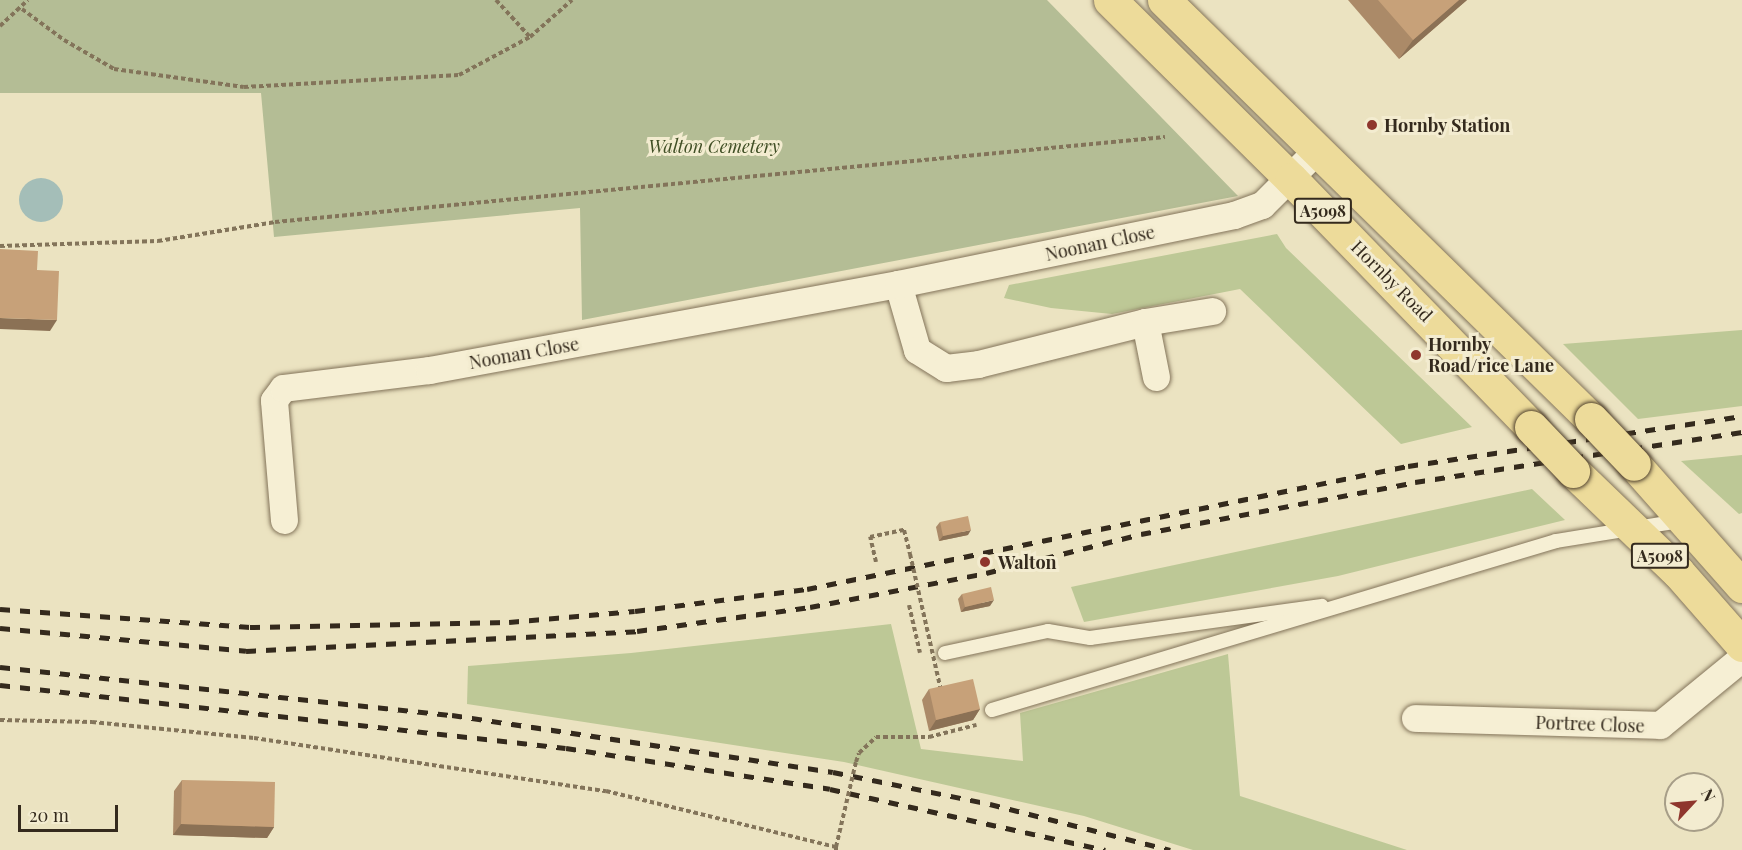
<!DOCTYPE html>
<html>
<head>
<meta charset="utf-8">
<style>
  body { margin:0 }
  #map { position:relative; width:1742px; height:850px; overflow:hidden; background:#ebe3c1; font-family:"Playfair Display",serif }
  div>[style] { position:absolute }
  .green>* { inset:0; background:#bdc896 }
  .cemetery>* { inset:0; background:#b4bd95 }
  .water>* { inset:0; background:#a4beb8 }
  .round { border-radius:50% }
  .path>* { height:4px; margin-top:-2px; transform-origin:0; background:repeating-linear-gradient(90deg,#83745a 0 4.5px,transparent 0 7.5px) }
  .roads { filter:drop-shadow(0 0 2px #83745a) drop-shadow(0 0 2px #83745a) }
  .service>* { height:14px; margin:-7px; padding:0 7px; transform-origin:7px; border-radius:7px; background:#f6efd4 }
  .minor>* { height:27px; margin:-13.5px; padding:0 13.5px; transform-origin:13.5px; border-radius:13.5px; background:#f6efd4 }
  .primary>* { height:33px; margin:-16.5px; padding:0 16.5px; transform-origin:16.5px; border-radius:16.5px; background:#eddb9a }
  .rail>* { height:4.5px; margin-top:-2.25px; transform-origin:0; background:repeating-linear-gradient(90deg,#342a1d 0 10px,transparent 0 20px) }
  .path-bridge>* { height:4px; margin-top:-2px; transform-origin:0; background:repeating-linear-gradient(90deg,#83745a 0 4.5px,transparent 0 7.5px) }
  .bridges { filter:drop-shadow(0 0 2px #51422e) drop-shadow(0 0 2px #51422e) }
  .primary-bridge>* { height:33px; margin:-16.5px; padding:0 16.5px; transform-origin:16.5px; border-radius:16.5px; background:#eddb9a }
  .wall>* { inset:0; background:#ab8a68 }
  .shaded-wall>* { inset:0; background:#8b7155 }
  .building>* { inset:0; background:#c7a179 }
  .dots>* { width:16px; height:16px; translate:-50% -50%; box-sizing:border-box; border:3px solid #f3ecd0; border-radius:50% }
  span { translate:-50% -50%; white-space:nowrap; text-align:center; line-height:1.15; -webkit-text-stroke:6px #f3ecd0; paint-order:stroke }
  .shield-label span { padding:2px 4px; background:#f3ecd0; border:2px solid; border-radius:4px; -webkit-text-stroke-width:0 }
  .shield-label { font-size:16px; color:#342a1d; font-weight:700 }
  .poi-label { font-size:18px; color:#342a1d; font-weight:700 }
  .left { translate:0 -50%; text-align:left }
  .park-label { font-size:18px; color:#404f25; font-style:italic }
  .street-label { font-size:18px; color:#342a1d }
  .north { position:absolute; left:1664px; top:772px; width:60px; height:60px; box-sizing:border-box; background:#f3ecd0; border:2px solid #a79e88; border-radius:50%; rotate:64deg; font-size:16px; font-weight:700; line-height:24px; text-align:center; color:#342a1d }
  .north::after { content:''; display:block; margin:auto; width:21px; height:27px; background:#8f362d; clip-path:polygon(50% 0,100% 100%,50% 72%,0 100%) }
  .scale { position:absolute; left:18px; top:805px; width:100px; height:27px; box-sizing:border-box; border:3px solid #342a1d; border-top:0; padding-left:8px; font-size:18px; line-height:21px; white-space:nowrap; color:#342a1d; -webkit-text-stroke:4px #f3ecd0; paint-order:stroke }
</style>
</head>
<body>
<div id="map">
  <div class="green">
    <i style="clip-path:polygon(1277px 234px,1286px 248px,1472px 427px,1401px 444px,1240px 289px,1112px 314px,1051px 308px,1004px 298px,1009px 285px)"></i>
    <i style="clip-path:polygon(1742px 330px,1742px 406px,1638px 419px,1563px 344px)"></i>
    <i style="clip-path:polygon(1742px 455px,1742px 513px,1739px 514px,1681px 461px)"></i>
    <i style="clip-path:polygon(1532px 489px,1565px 520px,1338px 576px,1084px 622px,1071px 587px)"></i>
    <i style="clip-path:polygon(891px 624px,921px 749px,1023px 761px,1020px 713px,1228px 654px,1240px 796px,1407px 850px,1193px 850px,1084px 816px,844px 762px,467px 704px,468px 666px,631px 653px)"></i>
  </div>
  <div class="cemetery">
    <i style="clip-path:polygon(0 0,1047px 0,1238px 196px,582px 320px,580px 208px,274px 237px,261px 93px,0 93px)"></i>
  </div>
  <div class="water">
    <i class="round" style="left:19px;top:178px;width:44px;height:44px"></i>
  </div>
  <div class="path">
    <i style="left:496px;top:0;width:50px;rotate:47.4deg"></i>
    <i style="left:530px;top:37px;width:56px;rotate:-41.4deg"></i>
    <i style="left:22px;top:9px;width:52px;rotate:36.4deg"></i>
    <i style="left:64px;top:40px;width:58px;rotate:30.1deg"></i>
    <i style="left:114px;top:69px;width:131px;rotate:7.9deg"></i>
    <i style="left:244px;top:87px;width:215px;rotate:-3.2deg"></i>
    <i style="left:459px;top:75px;width:81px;rotate:-28.2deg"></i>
    <i style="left:0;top:26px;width:38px;rotate:-43deg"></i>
    <i style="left:0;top:246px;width:158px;rotate:-1.8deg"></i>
    <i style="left:158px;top:241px;width:119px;rotate:-9.2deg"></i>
    <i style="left:275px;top:222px;width:894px;rotate:-5.46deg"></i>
    <i style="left:876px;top:562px;width:26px;rotate:-103deg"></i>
    <i style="left:870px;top:537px;width:35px;rotate:-12deg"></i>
    <i style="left:904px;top:530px;width:25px;rotate:76deg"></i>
    <i style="left:909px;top:605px;width:49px;rotate:77.1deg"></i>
    <i style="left:0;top:720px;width:92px;rotate:1.2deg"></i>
    <i style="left:92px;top:722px;width:163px;rotate:5.6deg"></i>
    <i style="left:254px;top:738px;width:356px;rotate:8.6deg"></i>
    <i style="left:606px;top:791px;width:237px;rotate:13.7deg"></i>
    <i style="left:836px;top:847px;width:3px;rotate:90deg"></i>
    <i style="left:856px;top:762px;width:9px;rotate:-72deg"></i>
    <i style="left:859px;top:753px;width:23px;rotate:-43deg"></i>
    <i style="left:876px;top:737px;width:53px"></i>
    <i style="left:929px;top:737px;width:49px;rotate:-14.3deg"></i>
  </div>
  <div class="roads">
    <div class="service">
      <i style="left:945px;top:653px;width:105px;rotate:-12.1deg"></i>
      <i style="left:1048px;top:631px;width:43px;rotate:9.5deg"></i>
      <i style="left:1090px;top:638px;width:234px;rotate:-7.9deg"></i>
      <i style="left:992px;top:710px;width:589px;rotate:-16.68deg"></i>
      <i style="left:1556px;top:541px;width:126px;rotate:-9.2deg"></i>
    </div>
    <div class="minor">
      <i style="left:898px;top:284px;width:69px;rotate:73.9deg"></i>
      <i style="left:917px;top:350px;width:34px;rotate:32deg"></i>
      <i style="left:946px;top:368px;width:32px;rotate:-7deg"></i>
      <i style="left:978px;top:364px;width:172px;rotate:-14.1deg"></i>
      <i style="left:1145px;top:322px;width:68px;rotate:-9.3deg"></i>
      <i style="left:1145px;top:322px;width:56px;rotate:78.7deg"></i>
      <i style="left:284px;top:520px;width:120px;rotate:-94.8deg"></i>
      <i style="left:274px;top:400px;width:15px;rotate:-53deg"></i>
      <i style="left:283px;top:388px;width:147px;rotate:-7deg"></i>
      <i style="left:429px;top:370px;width:477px;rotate:-10.4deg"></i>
      <i style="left:898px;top:284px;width:343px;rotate:-11.6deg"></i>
      <i style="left:1234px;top:215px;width:30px;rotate:-20deg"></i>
      <i style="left:1262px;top:205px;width:78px;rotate:-45deg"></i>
      <i style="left:1415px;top:718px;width:245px;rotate:1.6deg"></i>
      <i style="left:1660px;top:725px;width:106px;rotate:-39.3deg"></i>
    </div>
    <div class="primary">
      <i style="left:1110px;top:0;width:255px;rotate:44.7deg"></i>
      <i style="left:1291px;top:179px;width:345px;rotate:45.9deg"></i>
      <i style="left:1164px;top:0;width:598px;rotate:44.46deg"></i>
      <i style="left:1634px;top:464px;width:163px;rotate:48.5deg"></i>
      <i style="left:1573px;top:471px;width:146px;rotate:43.9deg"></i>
      <i style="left:1678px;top:572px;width:97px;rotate:48.8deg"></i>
    </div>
  </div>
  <div class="rail">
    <i style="left:0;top:609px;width:251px;rotate:4.1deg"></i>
    <i style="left:250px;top:627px;width:259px;rotate:-1.1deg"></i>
    <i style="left:509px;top:622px;width:126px;rotate:-5deg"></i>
    <i style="left:635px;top:611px;width:173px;rotate:-7.3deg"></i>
    <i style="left:807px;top:589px;width:613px;rotate:-11.57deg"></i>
    <i style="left:1408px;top:466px;width:338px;rotate:-8.5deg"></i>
    <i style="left:0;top:628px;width:247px;rotate:5.3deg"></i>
    <i style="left:246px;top:651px;width:392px;rotate:-2.9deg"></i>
    <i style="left:637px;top:631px;width:175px;rotate:-7.9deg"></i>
    <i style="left:810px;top:607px;width:179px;rotate:-10.9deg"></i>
    <i style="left:986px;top:573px;width:160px;rotate:-14.1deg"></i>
    <i style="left:1141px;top:534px;width:279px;rotate:-10.7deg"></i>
    <i style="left:1415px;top:482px;width:331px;rotate:-8.7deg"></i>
    <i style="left:0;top:667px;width:455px;rotate:6.1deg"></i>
    <i style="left:452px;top:715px;width:385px;rotate:8.5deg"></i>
    <i style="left:833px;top:772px;width:160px;rotate:11.5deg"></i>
    <i style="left:990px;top:804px;width:186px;rotate:14.3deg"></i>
    <i style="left:0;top:685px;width:569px;rotate:6.35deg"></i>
    <i style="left:566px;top:748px;width:267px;rotate:8.8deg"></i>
    <i style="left:830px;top:789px;width:282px;rotate:12.5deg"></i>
  </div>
  <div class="path-bridge">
    <i style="left:910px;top:554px;width:139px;rotate:77.2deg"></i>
    <i style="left:836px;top:847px;width:87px;rotate:-76.8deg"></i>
  </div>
  <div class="bridges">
    <div class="primary-bridge">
      <i style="left:1591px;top:419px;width:62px;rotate:46.3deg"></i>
      <i style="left:1531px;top:427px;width:61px;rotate:46.3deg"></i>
    </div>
  </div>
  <div class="wall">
    <i style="clip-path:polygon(1348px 0,1467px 0,1399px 59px)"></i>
    <i style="clip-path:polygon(940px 522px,968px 535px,939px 541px,936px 527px)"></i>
    <i style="clip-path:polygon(962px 594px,990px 606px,961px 612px,958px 599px)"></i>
    <i style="clip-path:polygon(929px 689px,980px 709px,973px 720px,929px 731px,922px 700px)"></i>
    <i style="clip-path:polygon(182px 780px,274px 827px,267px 838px,173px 835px,174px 791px)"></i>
  </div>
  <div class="shaded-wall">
    <i style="clip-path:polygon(1459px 0,1467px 0,1399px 59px,1413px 40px)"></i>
    <i style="clip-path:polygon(0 318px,57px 320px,50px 331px,0 329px)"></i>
    <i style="clip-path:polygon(971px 530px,968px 535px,939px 541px,943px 536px)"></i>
    <i style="clip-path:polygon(994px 600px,990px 606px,961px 612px,965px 607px)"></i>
    <i style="clip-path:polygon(980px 709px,973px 720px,929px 731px,936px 720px)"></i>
    <i style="clip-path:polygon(181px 824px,274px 827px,267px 838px,173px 835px)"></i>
  </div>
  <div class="building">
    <i style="clip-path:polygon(1378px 0,1459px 0,1413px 40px)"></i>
    <i style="clip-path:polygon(0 249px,38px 251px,37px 270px,59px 271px,57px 320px,0 318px)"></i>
    <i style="clip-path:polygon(968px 516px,971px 530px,943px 536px,940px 522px)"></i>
    <i style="clip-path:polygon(991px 587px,994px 600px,965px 607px,962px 594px)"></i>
    <i style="clip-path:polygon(973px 679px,980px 709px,936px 720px,929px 689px)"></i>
    <i style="clip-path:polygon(182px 780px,275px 782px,274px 827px,181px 824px)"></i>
  </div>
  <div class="dots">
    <i style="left:1372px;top:125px;background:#8f362d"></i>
    <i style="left:1416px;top:355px;background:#8f362d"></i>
    <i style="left:985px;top:562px;background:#8f362d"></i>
  </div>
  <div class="shield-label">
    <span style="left:1323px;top:211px">A5098</span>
    <span style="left:1660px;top:556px">A5098</span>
  </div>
  <div class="poi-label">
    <span class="left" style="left:1384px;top:125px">Hornby Station</span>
    <span class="left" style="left:1428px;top:355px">Hornby<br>Road/rice Lane</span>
    <span class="left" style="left:998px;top:562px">Walton</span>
  </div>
  <div class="park-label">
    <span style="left:714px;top:146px">Walton Cemetery</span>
  </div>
  <div class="street-label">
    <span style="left:1100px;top:243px;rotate:-12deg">Noonan Close</span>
    <span style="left:1392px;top:281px;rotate:45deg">Hornby Road</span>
    <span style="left:524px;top:353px;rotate:-10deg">Noonan Close</span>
    <span style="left:1590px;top:724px;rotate:2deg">Portree Close</span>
  </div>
  <div class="north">N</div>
  <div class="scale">20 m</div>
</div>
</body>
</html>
